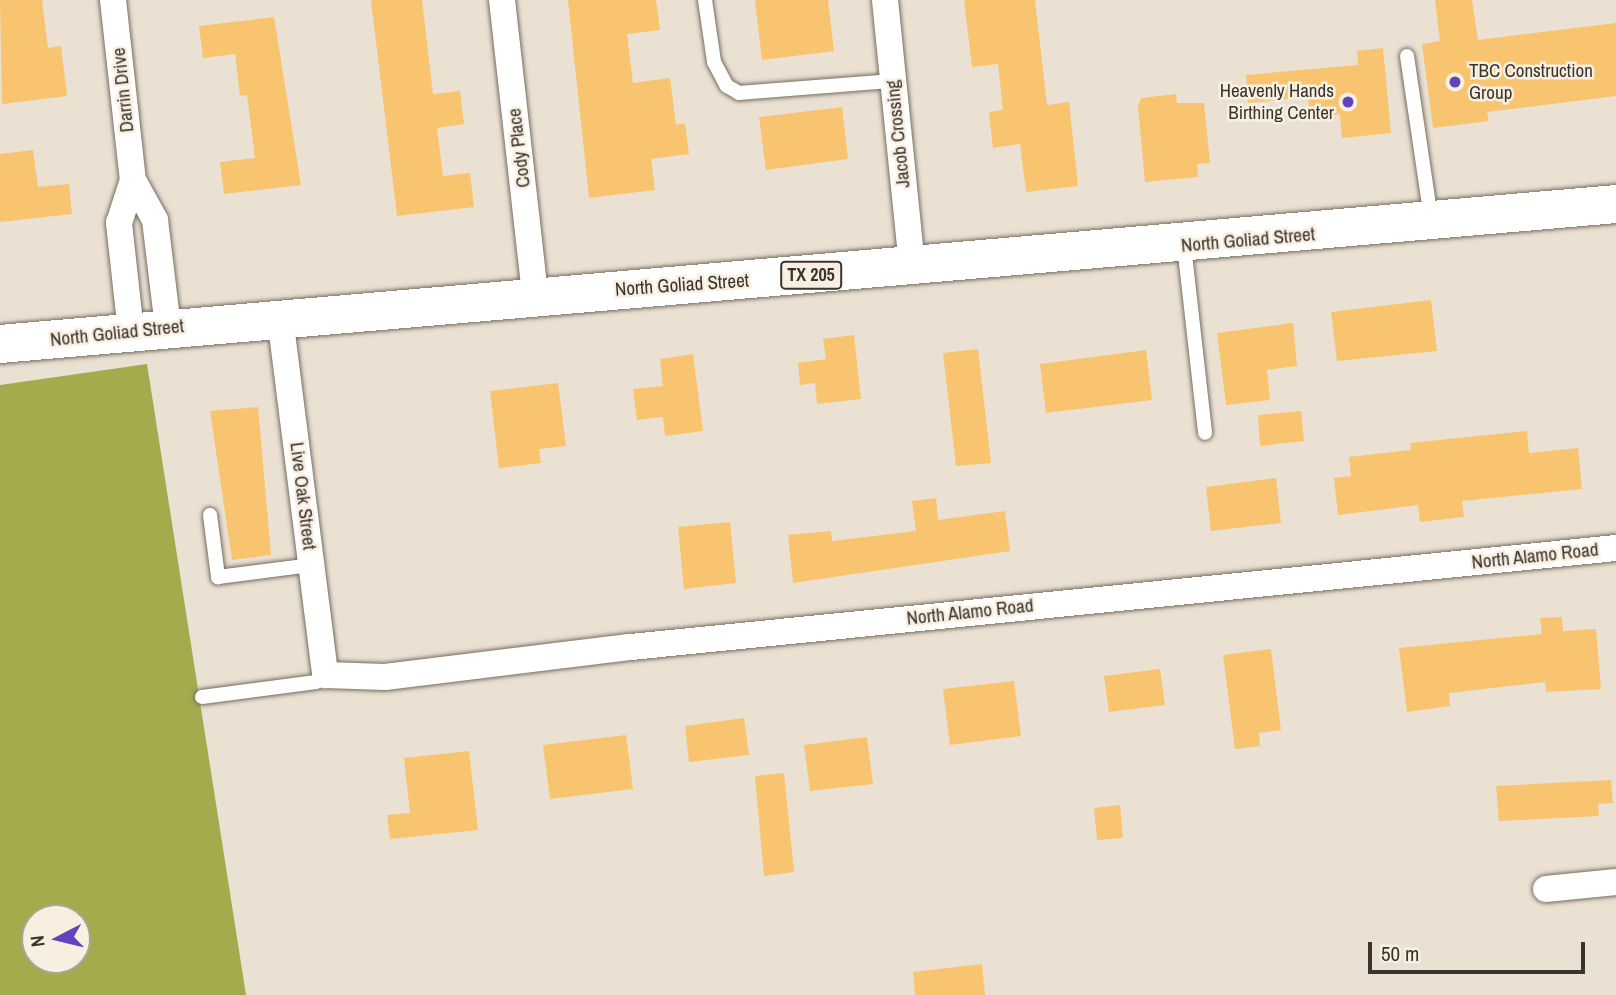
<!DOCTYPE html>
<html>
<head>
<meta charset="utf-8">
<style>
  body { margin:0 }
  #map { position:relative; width:1616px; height:995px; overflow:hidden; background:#ebe1d3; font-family:"Archivo Narrow",sans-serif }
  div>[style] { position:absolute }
  .forest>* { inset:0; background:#a3ab4d }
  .building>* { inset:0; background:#f8c46f }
  .roads { filter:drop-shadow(0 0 2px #766e61) drop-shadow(0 0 2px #766e61) }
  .lane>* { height:14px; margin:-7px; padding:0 7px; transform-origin:7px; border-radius:7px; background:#fff }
  .street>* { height:26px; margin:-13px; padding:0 13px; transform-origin:13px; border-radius:13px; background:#fff }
  .primary>* { height:38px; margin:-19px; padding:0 19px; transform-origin:19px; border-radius:19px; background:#fff }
  .dots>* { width:19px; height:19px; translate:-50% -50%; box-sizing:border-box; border:4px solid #f8efe0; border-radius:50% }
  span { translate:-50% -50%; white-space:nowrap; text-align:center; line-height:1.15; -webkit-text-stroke:5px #f8efe0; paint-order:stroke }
  .shield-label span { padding:2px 5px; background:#f8efe0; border:2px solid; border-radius:5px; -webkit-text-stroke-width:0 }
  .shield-label { font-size:18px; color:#38342f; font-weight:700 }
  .poi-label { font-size:19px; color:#38342f }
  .left { translate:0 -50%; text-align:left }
  .right { translate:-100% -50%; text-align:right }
  .street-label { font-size:19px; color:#38342f }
  .north { position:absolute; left:21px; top:904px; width:70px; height:70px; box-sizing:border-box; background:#f8efe0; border:2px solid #aba499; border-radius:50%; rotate:263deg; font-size:19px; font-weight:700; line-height:28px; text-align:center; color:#38342f }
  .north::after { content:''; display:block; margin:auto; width:24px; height:32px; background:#6243bc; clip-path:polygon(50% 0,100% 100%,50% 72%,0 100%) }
  .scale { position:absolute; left:1368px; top:942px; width:217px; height:32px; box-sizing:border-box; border:4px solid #38342f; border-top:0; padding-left:9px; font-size:21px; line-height:24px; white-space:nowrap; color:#38342f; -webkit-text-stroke:5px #f8efe0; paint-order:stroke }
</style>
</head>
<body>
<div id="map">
  <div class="forest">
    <i style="clip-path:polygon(evenodd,147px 364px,246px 995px,0 995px,0 385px,147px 364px,35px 918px,77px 918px,77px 960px,35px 960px,35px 918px)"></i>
  </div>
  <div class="building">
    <i style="clip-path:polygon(0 0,42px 0,48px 48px,61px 46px,67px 96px,2px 104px)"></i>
    <i style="clip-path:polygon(371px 0,422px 0,433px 94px,460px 91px,464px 124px,437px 128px,443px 176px,470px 173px,474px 207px,397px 216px)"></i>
    <i style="clip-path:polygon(568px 0,656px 0,660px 30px,627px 34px,633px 83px,670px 78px,676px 125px,685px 123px,689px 154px,651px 159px,655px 190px,589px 198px)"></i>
    <i style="clip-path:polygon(755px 0,828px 0,834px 51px,762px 60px)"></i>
    <i style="clip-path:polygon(964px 0,1035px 0,1047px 105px,1069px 102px,1078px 186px,1026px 192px,1020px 144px,993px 148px,989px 112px,1003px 110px,998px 64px,972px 67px)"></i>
    <i style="clip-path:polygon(1435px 0,1472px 0,1478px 40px,1616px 23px,1616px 96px,1487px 112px,1489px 121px,1433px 128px,1422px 44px,1440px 41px)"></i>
    <i style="clip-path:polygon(274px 17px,301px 185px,224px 194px,220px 162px,255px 158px,247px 95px,240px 96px,235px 54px,203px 58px,199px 26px)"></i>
    <i style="clip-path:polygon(1383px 48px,1391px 133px,1342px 138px,1340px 114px,1310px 117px,1308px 97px,1248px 103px,1246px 75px,1358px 65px,1357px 51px)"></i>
    <i style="clip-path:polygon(1176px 94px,1177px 103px,1204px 103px,1210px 163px,1197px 164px,1198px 177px,1145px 182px,1138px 107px,1141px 98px)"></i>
    <i style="clip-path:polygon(842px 107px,848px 159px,766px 170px,759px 117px)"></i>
    <i style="clip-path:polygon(33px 150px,38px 187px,69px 184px,72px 214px,0 222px,0 154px)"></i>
    <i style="clip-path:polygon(1431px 300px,1437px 351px,1337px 361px,1331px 312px)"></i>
    <i style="clip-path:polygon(1293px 323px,1297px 366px,1267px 370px,1270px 400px,1226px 405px,1217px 333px)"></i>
    <i style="clip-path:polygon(854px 335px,861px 399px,817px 404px,815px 383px,800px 385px,798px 363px,826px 359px,823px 339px)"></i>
    <i style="clip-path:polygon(978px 349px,991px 463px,956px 466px,943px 353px)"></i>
    <i style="clip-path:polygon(1146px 350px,1152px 400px,1046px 413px,1040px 364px)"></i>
    <i style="clip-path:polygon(693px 354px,703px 431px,665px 436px,663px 417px,637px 420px,633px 389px,663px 386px,660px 359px)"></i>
    <i style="clip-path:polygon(558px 383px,566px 446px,539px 449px,541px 463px,499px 468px,490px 391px)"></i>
    <i style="clip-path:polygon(258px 407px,271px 555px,232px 560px,210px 411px)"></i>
    <i style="clip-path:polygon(1301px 411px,1304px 441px,1260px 446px,1258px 415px)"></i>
    <i style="clip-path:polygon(1527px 431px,1529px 453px,1578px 448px,1582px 489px,1462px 501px,1464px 517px,1420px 522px,1418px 505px,1338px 515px,1334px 478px,1351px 476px,1349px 457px,1411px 450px,1410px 443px)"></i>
    <i style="clip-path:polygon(1276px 478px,1281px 523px,1211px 531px,1206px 487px)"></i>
    <i style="clip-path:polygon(936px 498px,938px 520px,1005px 511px,1010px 551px,793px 583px,788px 535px,831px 531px,832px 541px,916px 531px,912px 501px)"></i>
    <i style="clip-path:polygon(730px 522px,736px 583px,684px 589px,678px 527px)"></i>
    <i style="clip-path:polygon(1562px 617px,1563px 631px,1596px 629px,1601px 689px,1546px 692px,1545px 682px,1449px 693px,1450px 706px,1407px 712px,1399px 648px,1542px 634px,1540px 618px)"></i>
    <i style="clip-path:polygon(1271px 649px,1281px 730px,1259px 733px,1260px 746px,1235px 749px,1223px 655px)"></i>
    <i style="clip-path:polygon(1160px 669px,1165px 705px,1109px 712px,1104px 676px)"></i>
    <i style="clip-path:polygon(1014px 681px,1021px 736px,950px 745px,943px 689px)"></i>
    <i style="clip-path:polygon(744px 718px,749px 755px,689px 762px,685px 726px)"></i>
    <i style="clip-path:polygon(626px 735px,633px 789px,550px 799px,543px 745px)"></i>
    <i style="clip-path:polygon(867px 737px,873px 784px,810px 791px,804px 745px)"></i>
    <i style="clip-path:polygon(469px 751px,478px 830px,390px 839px,387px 815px,410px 813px,404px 758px)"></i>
    <i style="clip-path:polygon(784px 773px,794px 872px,764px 876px,755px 776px)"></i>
    <i style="clip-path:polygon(1611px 780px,1613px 803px,1598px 804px,1599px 816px,1499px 821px,1496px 786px)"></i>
    <i style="clip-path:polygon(1120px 805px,1123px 838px,1097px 840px,1094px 808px)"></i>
    <i style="clip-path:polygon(982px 964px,985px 995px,915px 995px,913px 972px)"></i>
  </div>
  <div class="roads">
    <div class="lane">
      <i style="left:705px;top:0;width:63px;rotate:81.7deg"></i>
      <i style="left:714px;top:62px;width:27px;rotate:62deg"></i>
      <i style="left:727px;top:86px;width:14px;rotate:30deg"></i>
      <i style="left:739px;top:93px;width:154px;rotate:-4.5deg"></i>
      <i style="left:1407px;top:56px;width:164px;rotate:81.6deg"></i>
      <i style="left:1184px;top:245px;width:189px;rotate:83.6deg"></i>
      <i style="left:210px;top:515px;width:63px;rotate:82.6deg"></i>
      <i style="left:218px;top:577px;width:95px;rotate:-7.3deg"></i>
      <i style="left:202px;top:697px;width:115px;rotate:-7.5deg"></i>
      <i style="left:316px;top:682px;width:11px;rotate:-38deg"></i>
    </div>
    <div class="street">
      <i style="left:113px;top:0;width:181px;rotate:83.7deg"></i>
      <i style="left:133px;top:180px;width:46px;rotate:61.2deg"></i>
      <i style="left:155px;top:220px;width:109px;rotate:83.1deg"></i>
      <i style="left:502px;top:0;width:297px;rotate:83.6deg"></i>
      <i style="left:885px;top:0;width:269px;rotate:84.2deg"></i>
      <i style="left:280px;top:317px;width:361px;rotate:82.8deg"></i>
      <i style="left:325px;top:675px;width:60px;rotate:1.9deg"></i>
      <i style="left:385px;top:677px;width:248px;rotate:-7deg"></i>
      <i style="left:631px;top:647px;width:990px;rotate:-5.74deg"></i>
      <i style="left:131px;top:332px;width:110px;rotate:-96.3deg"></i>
      <i style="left:119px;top:223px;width:45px;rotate:-72deg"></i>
      <i style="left:1546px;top:889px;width:70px;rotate:-5.7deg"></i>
    </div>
    <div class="primary">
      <i style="left:0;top:344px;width:1622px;rotate:-4.95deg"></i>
    </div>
  </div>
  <div class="dots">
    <i style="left:1455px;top:82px;background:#6243bc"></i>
    <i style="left:1348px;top:102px;background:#6243bc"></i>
  </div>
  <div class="shield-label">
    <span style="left:811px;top:275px">TX 205</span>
  </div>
  <div class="poi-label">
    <span class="left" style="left:1469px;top:82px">TBC Construction<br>Group</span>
    <span class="right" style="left:1334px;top:102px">Heavenly Hands<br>Birthing Center</span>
  </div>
  <div class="street-label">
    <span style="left:123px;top:90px;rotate:-96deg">Darrin Drive</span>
    <span style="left:898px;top:134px;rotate:-96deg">Jacob Crossing</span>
    <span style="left:519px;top:148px;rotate:-97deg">Cody Place</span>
    <span style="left:1248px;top:240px;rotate:-5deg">North Goliad Street</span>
    <span style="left:682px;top:285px;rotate:-4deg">North Goliad Street</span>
    <span style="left:117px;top:333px;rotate:-6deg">North Goliad Street</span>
    <span style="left:303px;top:496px;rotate:83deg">Live Oak Street</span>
    <span style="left:1535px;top:556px;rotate:-6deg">North Alamo Road</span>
    <span style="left:970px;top:612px;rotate:-6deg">North Alamo Road</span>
  </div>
  <div class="north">N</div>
  <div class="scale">50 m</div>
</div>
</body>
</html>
